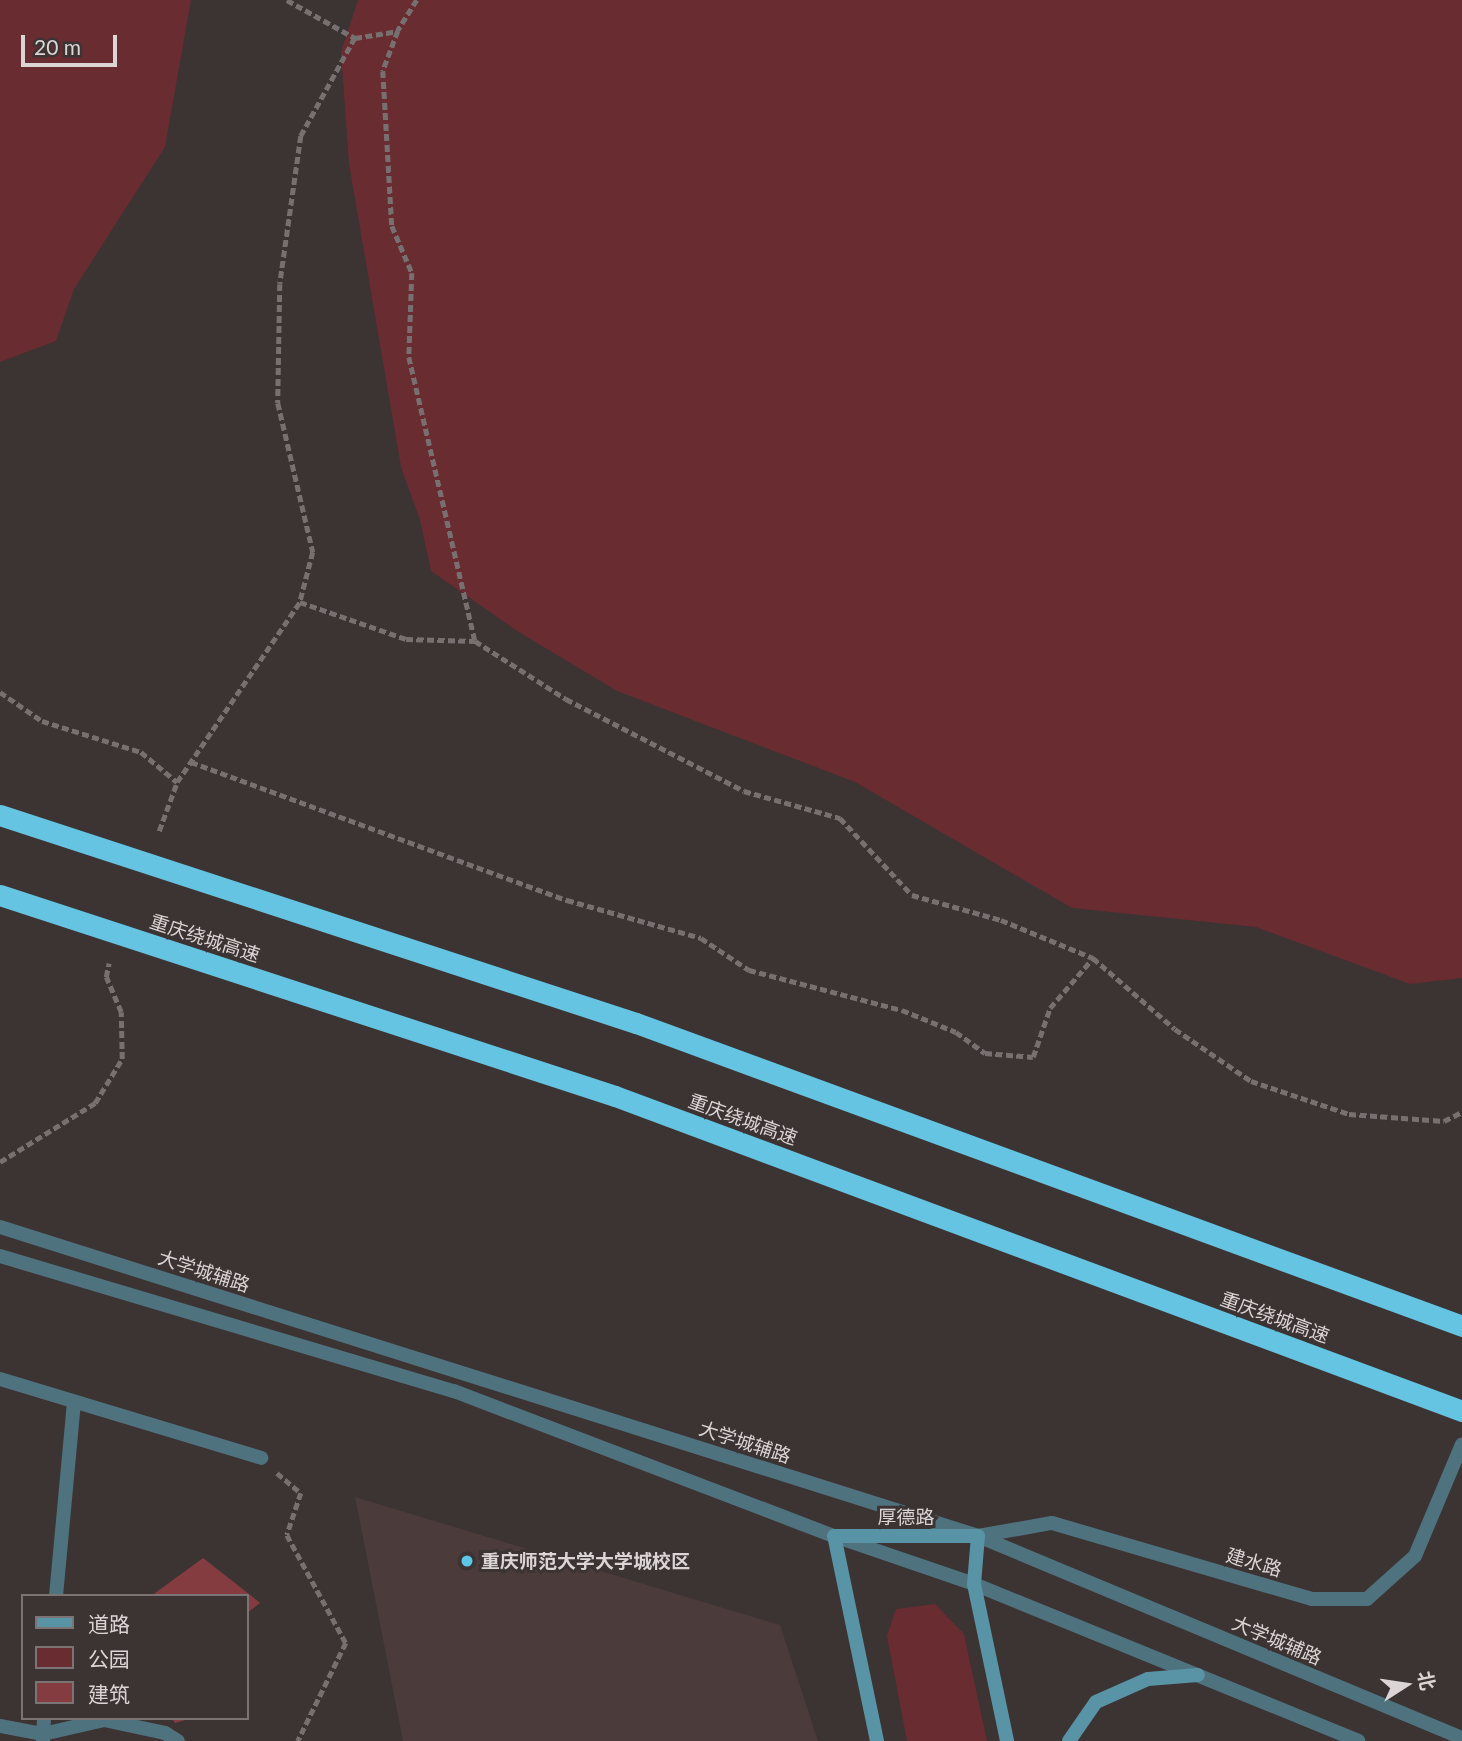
<!DOCTYPE html>
<html>
<head>
<meta charset="utf-8">
<style>
  body { margin:0 }
  #map { position:relative; width:1462px; height:1741px; overflow:hidden; background:#3c3333; font-family:Lato,"Noto Sans SC",sans-serif }
  div>[style] { position:absolute }
  .built>* { inset:0; background:#4b3b3b }
  .green>* { inset:0; background:#682c31 }
  .building>* { inset:0; background:#843c41 }
  .path>* { height:4.5px; margin-top:-2.25px; transform-origin:0; background:repeating-linear-gradient(90deg,#787070 0 7px,transparent 0 10.5px) }
  .service>* { height:14px; margin:-7px; padding:0 7px; transform-origin:7px; border-radius:7px; background:#4e727e }
  .tertiary>* { height:14px; margin:-7px; padding:0 7px; transform-origin:7px; border-radius:7px; background:#4e727e }
  .secondary>* { height:14px; margin:-7px; padding:0 7px; transform-origin:7px; border-radius:7px; background:#5993a6 }
  .motorway>* { height:21px; margin:-10.5px; padding:0 10.5px; transform-origin:10.5px; border-radius:10.5px; background:#65c4e1 }
  .dots>* { width:19px; height:19px; translate:-50% -50%; box-sizing:border-box; border:4px solid #3c3333; border-radius:50% }
  span { translate:-50% -50%; white-space:nowrap; text-align:center; line-height:1.15; -webkit-text-stroke:6px #3c3333; paint-order:stroke }
  .street-label { font-size:19px; color:#dbd5d5 }
  .poi-label { font-size:19px; color:#dbd5d5; font-weight:700 }
  .left { translate:0 -50%; text-align:left }
  .legend { position:absolute; left:21px; top:1594px; width:228px; height:126px; box-sizing:border-box; background:#3c3333; border:2px solid #7c7474; margin:0; padding:9px 12px; list-style:none; font-size:21px; color:#dbd5d5 }
  .legend li { display:flex; align-items:center; gap:14px; height:35px }
  .legend b { width:35px; border:2px solid #7c7474 }
  .north { position:absolute; left:1371px; top:1650px; width:70px; height:70px; -webkit-text-stroke:5px #3c3333; paint-order:stroke; rotate:78deg; font-size:19px; font-weight:700; line-height:28px; text-align:center; color:#dbd5d5 }
  .north::after { content:''; display:block; margin:auto; width:24px; height:32px; background:#dbd5d5; clip-path:polygon(50% 0,100% 100%,50% 72%,0 100%) }
  .scale { position:absolute; left:21px; top:35px; width:96px; height:32px; box-sizing:border-box; border:4px solid #dbd5d5; border-top:0; padding-left:9px; font-size:21px; line-height:24px; white-space:nowrap; color:#dbd5d5; -webkit-text-stroke:5px #3c3333; paint-order:stroke }
</style>
</head>
<body>
<div id="map">
  <div class="built">
    <i style="clip-path:polygon(355px 1497px,780px 1625px,818px 1741px,403px 1741px)"></i>
  </div>
  <div class="green">
    <i style="clip-path:polygon(0 0,191px 0,165px 147px,74px 289px,56px 341px,0 362px)"></i>
    <i style="clip-path:polygon(358px 0,1462px 0,1462px 978px,1410px 984px,1256px 927px,1072px 908px,855px 782px,617px 691px,517px 631px,431px 571px,420px 520px,401px 467px,349px 164px,341px 52px)"></i>
    <i style="clip-path:polygon(935px 1604px,964px 1634px,987px 1741px,907px 1741px,887px 1636px,896px 1609px)"></i>
  </div>
  <div class="building">
    <i style="clip-path:polygon(203px 1558px,249px 1594px,260px 1603px,247px 1613px,247px 1596px,151px 1596px)"></i>
    <i style="clip-path:polygon(172px 1718px,189px 1718px,189px 1719px,175px 1723px)"></i>
  </div>
  <div class="path">
    <i style="left:287px;top:0;width:78px;rotate:29.2deg"></i>
    <i style="left:355px;top:38px;width:112px;rotate:118.9deg"></i>
    <i style="left:301px;top:136px;width:149px;rotate:98.1deg"></i>
    <i style="left:280px;top:284px;width:119px;rotate:91deg"></i>
    <i style="left:278px;top:403px;width:153px;rotate:76.8deg"></i>
    <i style="left:313px;top:552px;width:52px;rotate:104.6deg"></i>
    <i style="left:417px;top:0;width:36px;rotate:122deg"></i>
    <i style="left:398px;top:31px;width:43px;rotate:110.6deg"></i>
    <i style="left:383px;top:71px;width:155px;rotate:86.7deg"></i>
    <i style="left:392px;top:226px;width:51px;rotate:66.9deg"></i>
    <i style="left:412px;top:273px;width:84px;rotate:92deg"></i>
    <i style="left:409px;top:357px;width:292px;rotate:76.9deg"></i>
    <i style="left:355px;top:38px;width:44px;rotate:-9.2deg"></i>
    <i style="left:0;top:692px;width:51px;rotate:34.6deg"></i>
    <i style="left:42px;top:721px;width:104px;rotate:17.4deg"></i>
    <i style="left:141px;top:752px;width:47px;rotate:39.8deg"></i>
    <i style="left:177px;top:782px;width:218px;rotate:-55.7deg"></i>
    <i style="left:300px;top:602px;width:112px;rotate:19.2deg"></i>
    <i style="left:406px;top:639px;width:69px;rotate:1.7deg"></i>
    <i style="left:475px;top:641px;width:108px;rotate:32.5deg"></i>
    <i style="left:566px;top:699px;width:200px;rotate:27.3deg"></i>
    <i style="left:744px;top:791px;width:100px;rotate:15.7deg"></i>
    <i style="left:840px;top:818px;width:105px;rotate:46.9deg"></i>
    <i style="left:912px;top:895px;width:92px;rotate:15.7deg"></i>
    <i style="left:1001px;top:920px;width:100px;rotate:22.4deg"></i>
    <i style="left:1093px;top:958px;width:108px;rotate:40.9deg"></i>
    <i style="left:1175px;top:1029px;width:92px;rotate:34.4deg"></i>
    <i style="left:1251px;top:1081px;width:103px;rotate:18.6deg"></i>
    <i style="left:1349px;top:1114px;width:95px;rotate:4.2deg"></i>
    <i style="left:1444px;top:1121px;width:20px;rotate:-27deg"></i>
    <i style="left:191px;top:762px;width:401px;rotate:20.2deg"></i>
    <i style="left:567px;top:900px;width:139px;rotate:15.8deg"></i>
    <i style="left:701px;top:938px;width:58px;rotate:33.7deg"></i>
    <i style="left:749px;top:970px;width:158px;rotate:14.7deg"></i>
    <i style="left:902px;top:1010px;width:58px;rotate:22.2deg"></i>
    <i style="left:956px;top:1032px;width:36px;rotate:36deg"></i>
    <i style="left:985px;top:1053px;width:48px;rotate:4.8deg"></i>
    <i style="left:1033px;top:1057px;width:52px;rotate:-70.9deg"></i>
    <i style="left:1050px;top:1008px;width:66px;rotate:-49.3deg"></i>
    <i style="left:159px;top:831px;width:52px;rotate:-69.8deg"></i>
    <i style="left:0;top:1162px;width:112px;rotate:-31.8deg"></i>
    <i style="left:95px;top:1103px;width:52px;rotate:-58.5deg"></i>
    <i style="left:122px;top:1059px;width:47px;rotate:-91.2deg"></i>
    <i style="left:121px;top:1012px;width:38px;rotate:-113deg"></i>
    <i style="left:106px;top:977px;width:14px;rotate:-78deg"></i>
    <i style="left:277px;top:1473px;width:31px;rotate:40deg"></i>
    <i style="left:301px;top:1493px;width:44px;rotate:108.4deg"></i>
    <i style="left:287px;top:1535px;width:123px;rotate:61.4deg"></i>
    <i style="left:346px;top:1643px;width:109px;rotate:116.1deg"></i>
  </div>
  <div class="service">
    <i style="left:0;top:1379px;width:273px;rotate:16.8deg"></i>
    <i style="left:56px;top:1596px;width:195px;rotate:-84.7deg"></i>
    <i style="left:0;top:1726px;width:44px;rotate:10.5deg"></i>
    <i style="left:43px;top:1734px;width:16px;rotate:-86deg"></i>
    <i style="left:43px;top:1741px;width:7px;rotate:-90deg"></i>
    <i style="left:43px;top:1734px;width:63px;rotate:-12.9deg"></i>
    <i style="left:104px;top:1720px;width:62px;rotate:12deg"></i>
    <i style="left:165px;top:1733px;width:15px;rotate:32deg"></i>
  </div>
  <div class="tertiary">
    <i style="left:0;top:1227px;width:1026px;rotate:17.53deg"></i>
    <i style="left:978px;top:1536px;width:524px;rotate:22.65deg"></i>
    <i style="left:0;top:1256px;width:474px;rotate:16.6deg"></i>
    <i style="left:454px;top:1391px;width:407px;rotate:20.9deg"></i>
    <i style="left:834px;top:1536px;width:148px;rotate:18.9deg"></i>
    <i style="left:974px;top:1584px;width:415px;rotate:22.2deg"></i>
    <i style="left:978px;top:1536px;width:75px;rotate:-10deg"></i>
    <i style="left:1052px;top:1523px;width:271px;rotate:16.3deg"></i>
    <i style="left:1312px;top:1599px;width:55px"></i>
    <i style="left:1367px;top:1599px;width:64px;rotate:-41.9deg"></i>
    <i style="left:1415px;top:1556px;width:121px;rotate:-67.2deg"></i>
  </div>
  <div class="secondary">
    <i style="left:877px;top:1741px;width:209px;rotate:-101.8deg"></i>
    <i style="left:834px;top:1536px;width:144px"></i>
    <i style="left:978px;top:1536px;width:48px;rotate:94.8deg"></i>
    <i style="left:974px;top:1584px;width:160px;rotate:78.1deg"></i>
    <i style="left:1069px;top:1741px;width:47px;rotate:-55.3deg"></i>
    <i style="left:1096px;top:1702px;width:57px;rotate:-23.9deg"></i>
    <i style="left:1148px;top:1679px;width:50px;rotate:-4.6deg"></i>
  </div>
  <div class="motorway">
    <i style="left:0;top:815px;width:669px;rotate:18.11deg"></i>
    <i style="left:636px;top:1023px;width:880px;rotate:20.14deg"></i>
    <i style="left:0;top:895px;width:647px;rotate:18.1deg"></i>
    <i style="left:615px;top:1096px;width:904px;rotate:20.4deg"></i>
  </div>
  <div class="dots">
    <i style="left:467px;top:1561px;background:#5cc7e7"></i>
  </div>
  <div class="street-label">
    <span style="left:205px;top:938px;rotate:18deg">重庆绕城高速</span>
    <span style="left:743px;top:1119px;rotate:20deg">重庆绕城高速</span>
    <span style="left:204px;top:1271px;rotate:18deg">大学城辅路</span>
    <span style="left:1275px;top:1317px;rotate:20deg">重庆绕城高速</span>
    <span style="left:745px;top:1442px;rotate:18deg">大学城辅路</span>
    <span style="left:906px;top:1517px">厚德路</span>
    <span style="left:1254px;top:1562px;rotate:16deg">建水路</span>
    <span style="left:1277px;top:1640px;rotate:23deg">大学城辅路</span>
  </div>
  <div class="poi-label">
    <span class="left" style="left:481px;top:1561px">重庆师范大学大学城校区</span>
  </div>
  <ul class="legend">
  <li><b style="height:9px;background:#5993a6"></b>道路</li>
  <li><b style="height:19px;background:#682c31"></b>公园</li>
  <li><b style="height:19px;background:#843c41"></b>建筑</li>
  </ul>
  <div class="north">北</div>
  <div class="scale">20 m</div>
</div>
</body>
</html>
